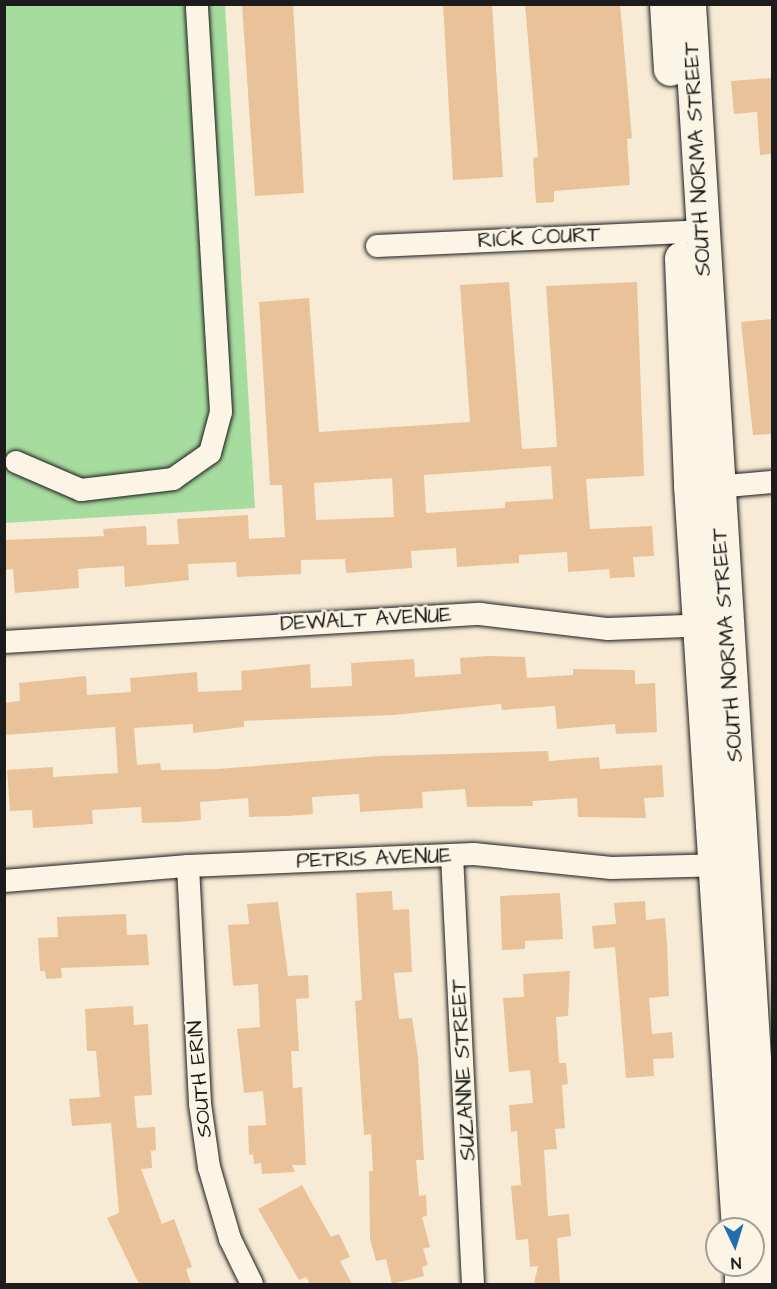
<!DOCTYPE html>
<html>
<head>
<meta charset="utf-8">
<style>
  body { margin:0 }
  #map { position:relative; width:777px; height:1289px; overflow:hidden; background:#f8ebd6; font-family:"Architects Daughter",sans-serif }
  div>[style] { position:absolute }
  .green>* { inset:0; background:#a7dc9f }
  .building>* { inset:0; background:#eac29a }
  .roads { filter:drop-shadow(0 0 2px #1c1c1c) drop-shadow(0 0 2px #1c1c1c) }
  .street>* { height:22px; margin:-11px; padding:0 11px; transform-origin:11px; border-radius:11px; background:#fcf5e5 }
  .secondary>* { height:33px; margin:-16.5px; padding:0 16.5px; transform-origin:16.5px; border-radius:16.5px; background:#fcf5e5 }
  span { translate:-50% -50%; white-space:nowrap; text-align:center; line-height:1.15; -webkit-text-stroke:4.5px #fcf5e5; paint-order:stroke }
  .street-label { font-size:21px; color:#1c1c1c }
  .frame { position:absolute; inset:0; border:6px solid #1c1c1c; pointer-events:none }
  .north { position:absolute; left:705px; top:1217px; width:60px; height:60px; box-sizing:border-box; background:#fcf5e5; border:2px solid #a29e95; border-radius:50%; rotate:176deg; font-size:16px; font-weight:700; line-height:24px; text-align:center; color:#1c1c1c }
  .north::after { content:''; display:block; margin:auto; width:21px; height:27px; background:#1f6fb2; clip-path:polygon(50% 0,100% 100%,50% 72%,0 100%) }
</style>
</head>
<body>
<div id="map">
  <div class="green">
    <i style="clip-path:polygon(5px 5px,225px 5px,255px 508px,5px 523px)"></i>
  </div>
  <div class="building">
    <i style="clip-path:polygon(242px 4px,293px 4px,304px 193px,255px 196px)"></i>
    <i style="clip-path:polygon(443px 4px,492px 4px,503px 177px,453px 180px)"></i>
    <i style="clip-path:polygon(525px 4px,620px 4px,632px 138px,627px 139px,630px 185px,554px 191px,554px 202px,536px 203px,533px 158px,538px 157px)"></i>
    <i style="clip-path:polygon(772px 78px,772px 154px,760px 155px,757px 112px,734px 114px,731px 81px)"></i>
    <i style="clip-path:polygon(evenodd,509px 282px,522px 449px,557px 447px,546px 286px,637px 282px,644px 476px,586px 479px,590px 529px,652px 526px,654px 556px,633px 557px,635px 577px,610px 578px,609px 569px,568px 572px,567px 552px,519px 555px,519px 563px,457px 567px,456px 548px,411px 551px,412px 568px,346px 573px,345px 559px,301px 560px,301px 574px,237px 577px,236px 562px,188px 564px,189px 580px,125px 587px,124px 566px,78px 569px,79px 588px,15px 593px,13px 569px,4px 570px,4px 540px,104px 536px,103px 529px,146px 526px,147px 545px,179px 544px,177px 519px,248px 515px,249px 539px,285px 537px,282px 485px,270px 485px,259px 302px,309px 298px,319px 432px,470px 422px,460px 285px,509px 282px,551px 466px,553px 499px,505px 502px,505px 508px,426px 513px,424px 475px,551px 466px,509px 282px,392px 478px,394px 517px,316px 520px,314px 483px,392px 478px)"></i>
    <i style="clip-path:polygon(772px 319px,772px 434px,753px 435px,741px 322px)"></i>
    <i style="clip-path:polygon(487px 656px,525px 657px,527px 678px,573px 675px,573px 669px,635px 670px,635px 684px,655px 683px,657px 732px,616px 734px,615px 724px,557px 729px,555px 706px,502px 710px,501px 704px,394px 715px,244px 721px,244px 727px,193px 733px,193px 724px,134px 728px,137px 765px,160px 763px,161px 770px,217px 769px,380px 756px,548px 751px,549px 761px,599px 757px,600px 769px,662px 765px,664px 797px,644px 798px,646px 818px,578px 817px,577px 798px,532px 801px,533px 806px,467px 807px,465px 789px,422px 792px,423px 808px,360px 812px,359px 794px,312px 797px,313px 814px,288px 816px,249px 817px,248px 798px,200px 802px,201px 820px,178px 822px,142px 823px,141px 807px,92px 810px,93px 824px,33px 828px,32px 810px,10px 811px,7px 770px,53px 767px,53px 777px,118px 773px,115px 727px,4px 735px,4px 703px,20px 701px,19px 683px,86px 676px,87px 695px,131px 692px,130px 678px,197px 672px,198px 692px,242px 690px,241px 671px,310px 664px,311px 688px,352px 686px,351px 663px,414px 659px,415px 677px,461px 674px,460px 658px)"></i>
    <i style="clip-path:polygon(392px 891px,393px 910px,409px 909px,412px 972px,394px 973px,399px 1019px,412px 1018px,418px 1057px,424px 1160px,416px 1160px,419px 1196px,426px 1195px,427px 1216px,422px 1217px,430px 1247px,423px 1249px,428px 1265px,422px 1267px,424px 1276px,392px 1284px,386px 1259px,376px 1261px,370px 1239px,369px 1171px,373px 1171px,371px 1134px,364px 1135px,355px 1001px,362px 1000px,356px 893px)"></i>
    <i style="clip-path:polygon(560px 893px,563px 939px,525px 941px,525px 949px,502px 950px,500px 896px)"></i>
    <i style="clip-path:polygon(645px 901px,646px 920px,665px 918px,667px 943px,669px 996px,649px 998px,652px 1034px,672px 1032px,674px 1058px,653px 1059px,654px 1076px,626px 1078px,615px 947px,594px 949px,592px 926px,616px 924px,614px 903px)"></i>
    <i style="clip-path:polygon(278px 902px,288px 976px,308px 975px,309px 998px,296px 999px,299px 1051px,291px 1051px,293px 1088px,302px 1087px,306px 1165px,292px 1165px,295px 1172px,262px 1174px,261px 1163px,254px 1164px,253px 1154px,249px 1155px,248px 1126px,266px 1125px,263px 1091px,244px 1093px,237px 1029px,260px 1027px,258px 984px,233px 986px,228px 925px,249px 924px,247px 904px)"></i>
    <i style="clip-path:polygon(126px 914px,127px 935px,147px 934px,149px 965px,61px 968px,62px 978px,46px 979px,45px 971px,40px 971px,38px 938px,58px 937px,57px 917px)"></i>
    <i style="clip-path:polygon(570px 971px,568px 1016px,556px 1017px,559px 1063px,566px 1063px,568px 1084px,562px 1085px,565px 1128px,555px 1129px,557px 1149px,544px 1150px,548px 1216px,569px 1214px,571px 1236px,557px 1238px,560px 1284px,534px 1284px,538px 1266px,530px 1267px,528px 1239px,516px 1240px,511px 1186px,521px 1185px,517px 1131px,511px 1132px,509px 1105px,533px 1103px,530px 1070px,509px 1072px,503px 998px,524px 997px,523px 974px)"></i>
    <i style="clip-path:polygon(133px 1006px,134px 1025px,148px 1024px,152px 1095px,134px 1096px,137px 1128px,155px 1127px,156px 1150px,151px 1151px,152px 1168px,141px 1169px,162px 1224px,174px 1219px,192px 1267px,186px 1269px,191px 1284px,139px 1284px,107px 1218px,119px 1213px,111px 1123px,72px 1126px,69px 1099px,100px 1097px,96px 1051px,87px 1051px,85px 1009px)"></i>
    <i style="clip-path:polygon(302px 1185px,331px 1237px,339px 1234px,350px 1257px,340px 1261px,352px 1284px,310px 1284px,306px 1277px,299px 1280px,258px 1209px)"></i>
  </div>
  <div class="roads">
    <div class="street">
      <i style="left:377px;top:246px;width:325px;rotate:-2.6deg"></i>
      <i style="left:16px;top:462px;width:71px;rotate:23.3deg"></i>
      <i style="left:81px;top:490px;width:93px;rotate:-6.8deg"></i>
      <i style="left:173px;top:479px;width:45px;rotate:-35.1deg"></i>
      <i style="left:210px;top:453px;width:42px;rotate:-75deg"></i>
      <i style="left:221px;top:412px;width:409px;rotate:-93.4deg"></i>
      <i style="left:705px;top:488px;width:67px;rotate:-5.1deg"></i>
      <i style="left:4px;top:642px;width:477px;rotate:-3.4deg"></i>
      <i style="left:480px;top:614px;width:129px;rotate:6.7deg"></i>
      <i style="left:608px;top:629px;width:103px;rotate:-2.2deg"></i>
      <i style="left:452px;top:855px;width:430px;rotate:87.2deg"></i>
      <i style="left:188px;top:866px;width:238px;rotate:87.1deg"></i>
      <i style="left:200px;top:1104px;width:64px;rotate:81.9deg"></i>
      <i style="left:209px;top:1167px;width:75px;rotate:73.7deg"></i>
      <i style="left:230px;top:1239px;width:50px;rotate:63.9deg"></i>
      <i style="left:4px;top:881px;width:185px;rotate:-4.7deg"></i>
      <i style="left:188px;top:866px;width:286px;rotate:-2.4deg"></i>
      <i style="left:474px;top:854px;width:138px;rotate:5.8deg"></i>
      <i style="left:611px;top:868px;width:115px;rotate:-1.5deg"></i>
    </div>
    <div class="secondary">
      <i style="left:666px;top:4px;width:65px;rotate:86.5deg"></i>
      <i style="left:689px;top:4px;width:1282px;rotate:86.47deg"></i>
      <i style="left:681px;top:258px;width:227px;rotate:87.7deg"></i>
      <i style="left:690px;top:485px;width:746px;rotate:86.31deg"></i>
      <i style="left:741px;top:1265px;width:19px;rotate:90deg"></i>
    </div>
  </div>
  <div class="street-label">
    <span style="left:698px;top:159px;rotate:-93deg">SOUTH NORMA STREET</span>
    <span style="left:539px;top:238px;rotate:-3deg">RICK COURT</span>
    <span style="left:366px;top:620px;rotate:-3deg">DEWALT AVENUE</span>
    <span style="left:728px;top:645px;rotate:-94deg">SOUTH NORMA STREET</span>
    <span style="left:374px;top:859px;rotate:-2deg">PETRIS AVENUE</span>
    <span style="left:464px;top:1070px;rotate:-93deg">SUZANNE STREET</span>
    <span style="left:200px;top:1079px;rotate:-95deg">SOUTH ERIN</span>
  </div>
  <div class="frame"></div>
  <div class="north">N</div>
</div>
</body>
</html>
